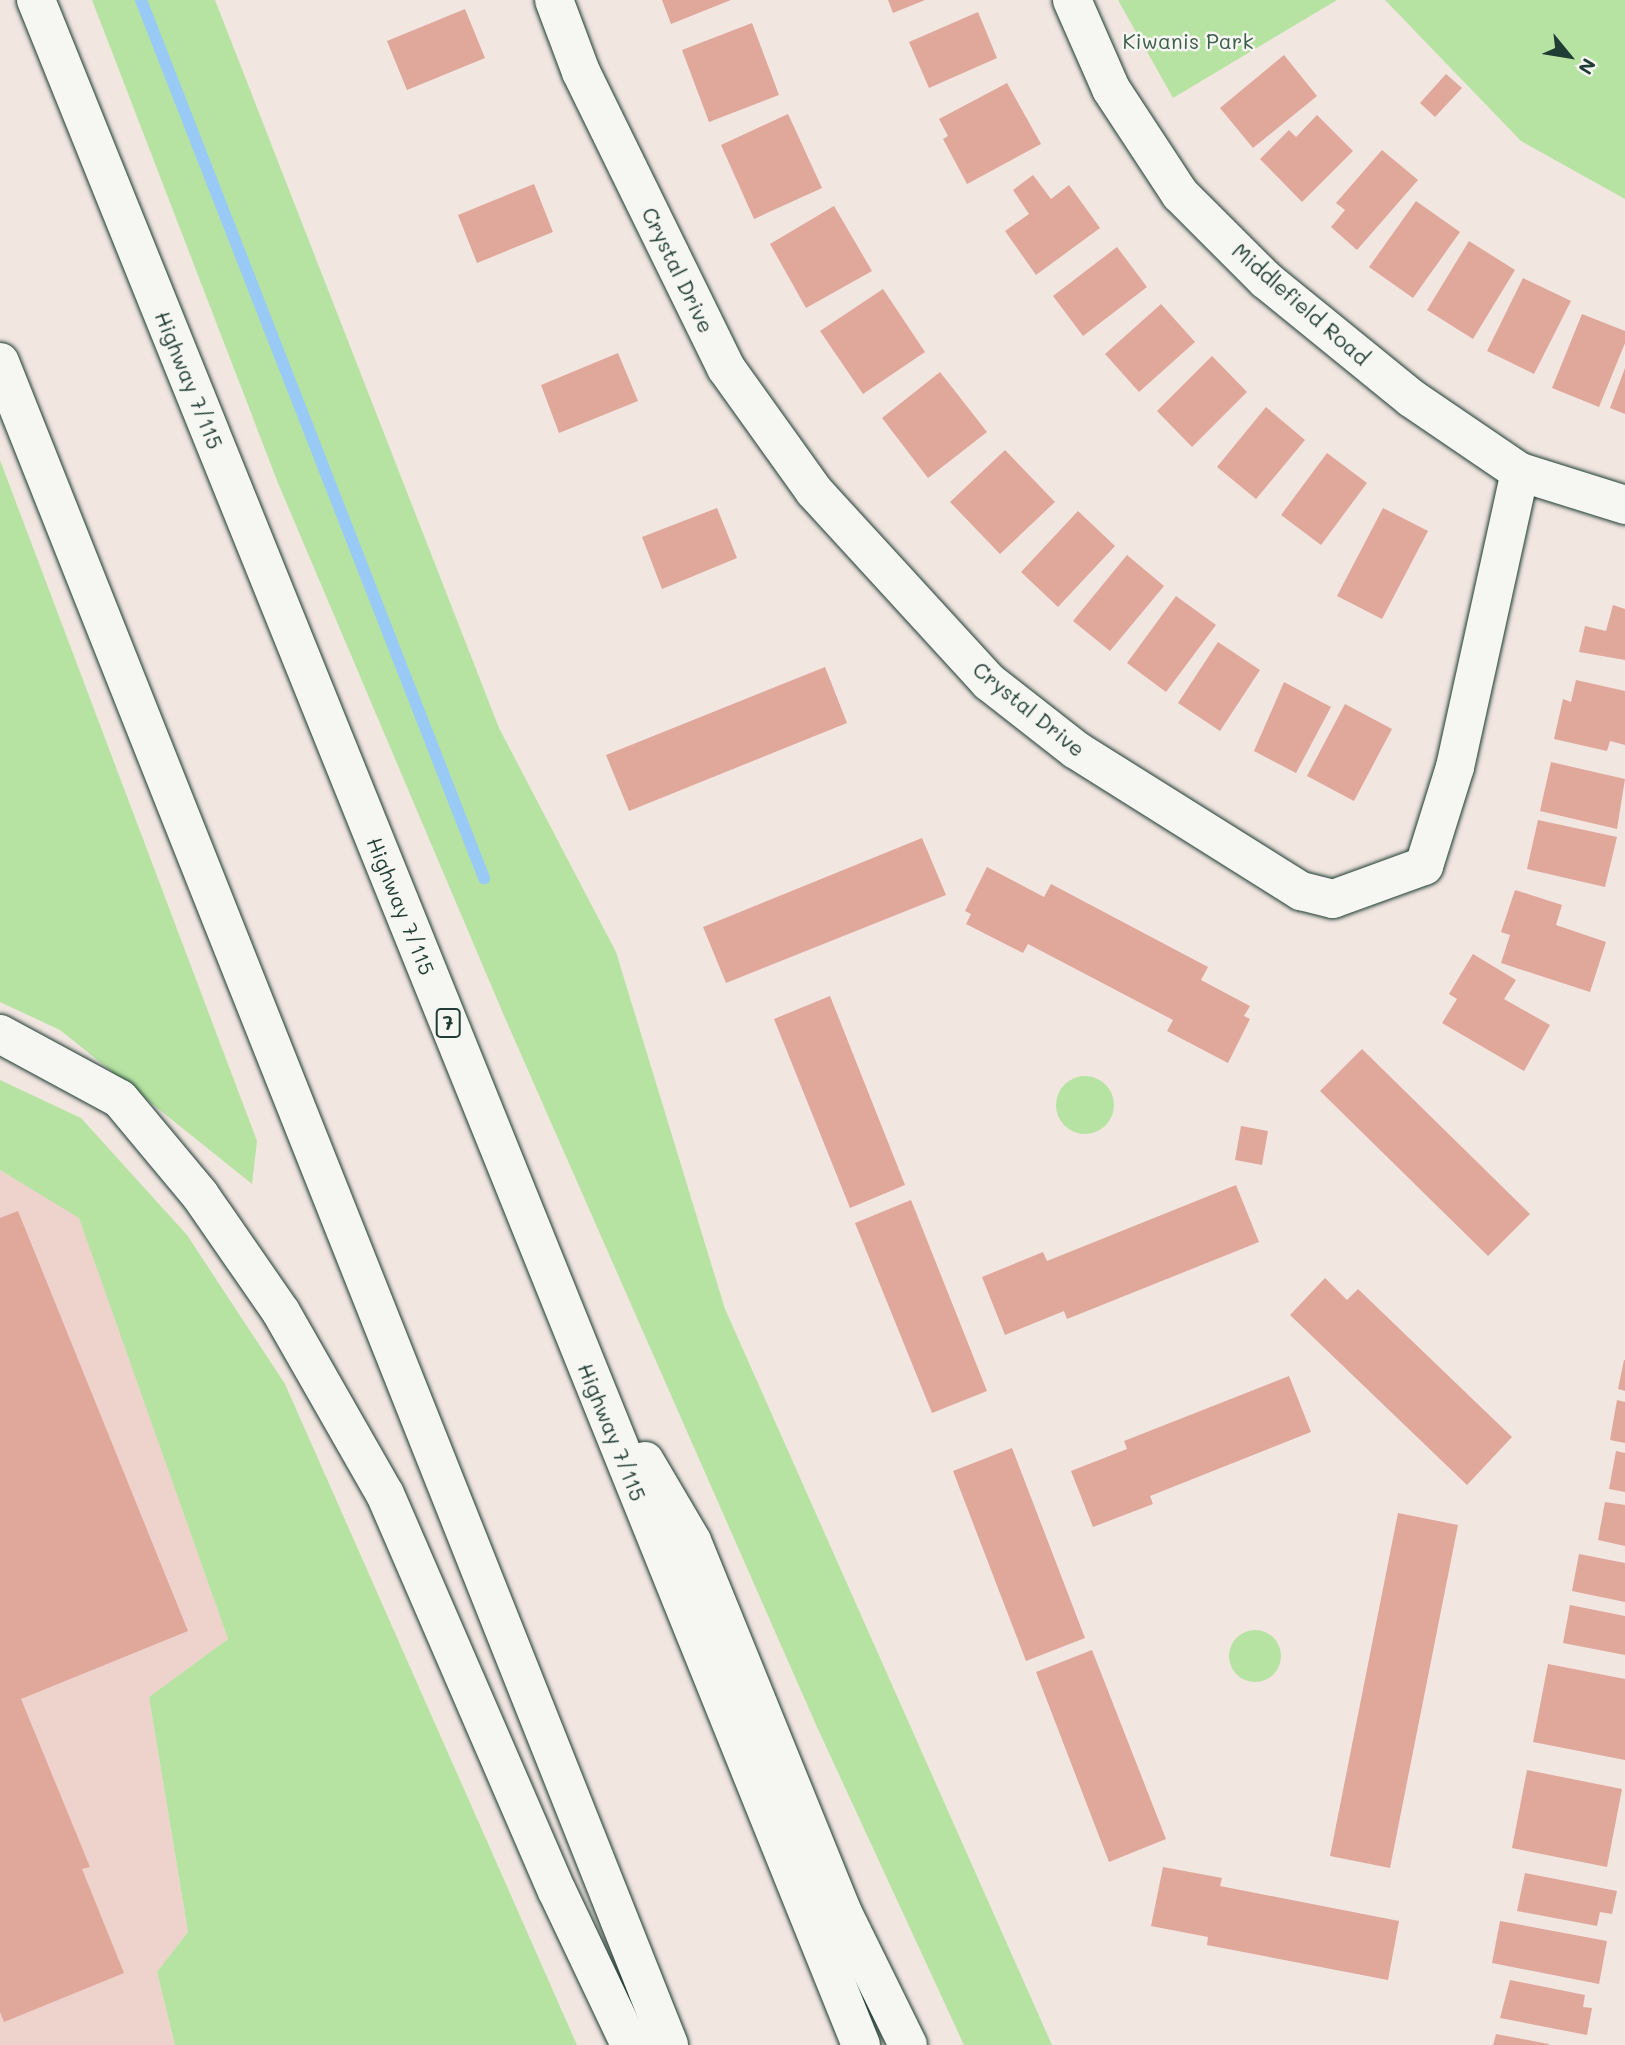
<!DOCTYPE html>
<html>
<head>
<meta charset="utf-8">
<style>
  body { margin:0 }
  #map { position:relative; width:1625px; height:2045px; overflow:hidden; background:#f2e6e1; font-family:Mali,sans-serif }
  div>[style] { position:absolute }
  .built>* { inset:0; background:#edd3cc }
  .green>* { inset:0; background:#b6e3a2 }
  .round { border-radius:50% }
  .stream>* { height:12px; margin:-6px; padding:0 6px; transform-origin:6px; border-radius:6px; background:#99caf6 }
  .building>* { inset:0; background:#e0a79b }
  .roads { filter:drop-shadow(0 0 2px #1f3d34) drop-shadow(0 0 2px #1f3d34) }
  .minor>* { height:38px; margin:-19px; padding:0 19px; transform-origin:19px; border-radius:19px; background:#f6f6f2 }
  .highway>* { height:38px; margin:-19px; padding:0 19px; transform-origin:19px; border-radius:19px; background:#f6f6f2 }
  span { translate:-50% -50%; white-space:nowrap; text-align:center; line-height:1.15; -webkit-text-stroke:5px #f6f6f2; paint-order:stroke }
  .shield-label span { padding:2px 5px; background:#f6f6f2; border:2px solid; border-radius:5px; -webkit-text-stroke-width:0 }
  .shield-label { font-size:19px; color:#1f3d34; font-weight:700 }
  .park-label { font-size:21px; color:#3d5e4a }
  .street-label { font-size:21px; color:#1f3d34 }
  .north { position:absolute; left:1534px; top:21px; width:70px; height:70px; -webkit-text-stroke:5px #f6f6f2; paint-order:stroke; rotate:120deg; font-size:19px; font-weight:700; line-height:28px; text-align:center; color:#1f3d34 }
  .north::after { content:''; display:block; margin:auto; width:24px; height:32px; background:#1f3d34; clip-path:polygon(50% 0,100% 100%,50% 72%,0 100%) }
</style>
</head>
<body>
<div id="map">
  <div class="built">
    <i style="clip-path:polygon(0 1170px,79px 1217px,228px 1639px,149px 1697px,188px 1932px,157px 1972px,175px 2045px,0 2045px)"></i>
  </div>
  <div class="green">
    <i style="clip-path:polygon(92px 0,215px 0,499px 728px,616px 952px,725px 1309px,1052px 2045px,964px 2045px,817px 1727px,505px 1018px,278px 483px)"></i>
    <i style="clip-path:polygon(1118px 0,1337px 0,1173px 98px)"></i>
    <i style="clip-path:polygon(1385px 0,1625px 0,1625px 199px,1521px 141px)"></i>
    <i style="clip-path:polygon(0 460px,257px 1141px,252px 1184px,60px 1030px,0 1002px)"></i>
    <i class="round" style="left:1056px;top:1076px;width:58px;height:58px"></i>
    <i style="clip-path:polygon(0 1080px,81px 1118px,187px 1235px,285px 1384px,577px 2045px,175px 2045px,157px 1972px,188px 1932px,149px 1697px,228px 1639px,79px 1218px,0 1170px)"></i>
    <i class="round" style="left:1229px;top:1630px;width:52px;height:52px"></i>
  </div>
  <div class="stream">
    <i style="left:141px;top:0;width:943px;rotate:68.66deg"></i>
  </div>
  <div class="building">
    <i style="clip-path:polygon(662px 0,731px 0,671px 24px)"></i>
    <i style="clip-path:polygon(888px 0,925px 0,893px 13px)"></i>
    <i style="clip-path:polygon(465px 9px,485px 58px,407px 90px,387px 41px)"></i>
    <i style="clip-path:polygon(978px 12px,997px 58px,929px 88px,909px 42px)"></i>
    <i style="clip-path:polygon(752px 23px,779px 95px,709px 122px,682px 50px)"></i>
    <i style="clip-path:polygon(1284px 55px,1317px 96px,1253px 148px,1220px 108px)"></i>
    <i style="clip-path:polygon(1446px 74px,1462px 88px,1435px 117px,1420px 103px)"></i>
    <i style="clip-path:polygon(1007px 83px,1041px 144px,967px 184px,943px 139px,948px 136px,939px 119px)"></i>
    <i style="clip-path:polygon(788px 114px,822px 188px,754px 219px,721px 145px)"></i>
    <i style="clip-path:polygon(1317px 115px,1353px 151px,1302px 202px,1260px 159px,1289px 130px,1296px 137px)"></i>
    <i style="clip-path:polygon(1382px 150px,1418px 180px,1357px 250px,1331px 227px,1345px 210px,1336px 203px)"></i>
    <i style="clip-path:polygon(1033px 175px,1051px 199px,1069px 185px,1100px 228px,1036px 275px,1005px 231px,1029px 214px,1013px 190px)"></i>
    <i style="clip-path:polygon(534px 184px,553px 232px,477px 263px,458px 215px)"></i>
    <i style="clip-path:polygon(1416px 201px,1460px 232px,1413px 298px,1369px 267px)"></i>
    <i style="clip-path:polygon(834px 206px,872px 271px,806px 308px,770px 244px)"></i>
    <i style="clip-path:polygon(1469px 241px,1515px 270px,1473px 339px,1427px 310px)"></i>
    <i style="clip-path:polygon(1117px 247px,1147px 287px,1083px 336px,1053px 296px)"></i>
    <i style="clip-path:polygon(1523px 278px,1571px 301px,1534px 374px,1487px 351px)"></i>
    <i style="clip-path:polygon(883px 289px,925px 352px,863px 394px,820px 331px)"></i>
    <i style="clip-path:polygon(1161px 304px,1195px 342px,1139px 392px,1105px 354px)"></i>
    <i style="clip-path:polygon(1582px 314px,1625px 331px,1625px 343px,1599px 407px,1552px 388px)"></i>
    <i style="clip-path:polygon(618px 353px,638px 401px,559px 433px,541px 385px)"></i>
    <i style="clip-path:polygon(1212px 356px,1247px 392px,1192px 447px,1157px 411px)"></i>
    <i style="clip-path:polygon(1625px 368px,1625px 414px,1610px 408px)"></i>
    <i style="clip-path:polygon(940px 372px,987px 432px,928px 478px,882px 418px)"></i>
    <i style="clip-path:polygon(1266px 407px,1305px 440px,1256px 499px,1217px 467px)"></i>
    <i style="clip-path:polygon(1005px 450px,1055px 502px,1000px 554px,950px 502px)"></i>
    <i style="clip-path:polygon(1327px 453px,1367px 483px,1321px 545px,1281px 515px)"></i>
    <i style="clip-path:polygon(717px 508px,737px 558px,662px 589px,642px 537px)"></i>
    <i style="clip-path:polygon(1383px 508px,1428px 531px,1382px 619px,1337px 596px)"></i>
    <i style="clip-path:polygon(1078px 511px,1115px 546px,1058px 607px,1021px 572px)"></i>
    <i style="clip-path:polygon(1127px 555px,1164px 586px,1110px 651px,1073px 621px)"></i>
    <i style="clip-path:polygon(1176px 596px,1216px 625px,1166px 692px,1127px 663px)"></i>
    <i style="clip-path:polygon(1613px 605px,1625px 609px,1625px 660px,1579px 652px,1585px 626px,1606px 631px)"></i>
    <i style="clip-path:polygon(1218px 642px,1260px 670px,1220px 731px,1178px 703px)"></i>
    <i style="clip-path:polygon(825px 667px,847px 723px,629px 811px,606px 755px)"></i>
    <i style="clip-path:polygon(1576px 680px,1625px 691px,1625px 745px,1610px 741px,1607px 751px,1554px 739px,1563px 699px,1571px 702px)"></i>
    <i style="clip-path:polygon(1284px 682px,1331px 707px,1296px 773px,1254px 751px)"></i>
    <i style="clip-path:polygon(1345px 704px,1392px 729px,1354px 801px,1307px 776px)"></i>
    <i style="clip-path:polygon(1551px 762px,1625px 779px,1617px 829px,1540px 811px)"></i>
    <i style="clip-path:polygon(1538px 820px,1617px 837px,1605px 887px,1527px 869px)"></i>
    <i style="clip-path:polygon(922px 838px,946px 895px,726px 983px,703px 927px)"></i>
    <i style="clip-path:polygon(987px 867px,1044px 897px,1051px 884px,1208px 967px,1201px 980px,1250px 1006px,1244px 1016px,1250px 1019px,1228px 1063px,1167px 1031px,1173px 1020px,1028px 944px,1023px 953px,966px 924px,971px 914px,965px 911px)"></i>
    <i style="clip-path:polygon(1515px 890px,1562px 905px,1556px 925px,1606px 942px,1590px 992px,1501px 963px,1510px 935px,1501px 932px)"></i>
    <i style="clip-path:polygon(1473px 954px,1516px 980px,1504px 999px,1550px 1025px,1524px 1071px,1442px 1023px,1457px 999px,1449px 994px)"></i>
    <i style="clip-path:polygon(830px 996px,905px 1185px,850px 1208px,774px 1019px)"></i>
    <i style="clip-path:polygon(1362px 1049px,1530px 1214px,1488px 1256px,1320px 1091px)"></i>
    <i style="clip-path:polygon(1241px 1126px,1268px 1131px,1262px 1165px,1235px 1160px)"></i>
    <i style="clip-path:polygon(1236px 1185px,1259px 1242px,1067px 1319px,1064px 1311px,1005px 1335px,982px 1277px,1043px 1252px,1047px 1261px)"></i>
    <i style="clip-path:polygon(911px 1200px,987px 1391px,932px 1413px,855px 1223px)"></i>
    <i style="clip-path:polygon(18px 1211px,188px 1631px,21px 1699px,90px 1867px,82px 1869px,124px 1973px,4px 2022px,0 2012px,0 1218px)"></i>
    <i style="clip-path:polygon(1325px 1278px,1347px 1300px,1358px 1289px,1512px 1437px,1467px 1485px,1290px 1315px)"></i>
    <i style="clip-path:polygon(1624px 1360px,1625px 1360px,1625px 1391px,1618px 1389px)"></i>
    <i style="clip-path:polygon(1289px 1376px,1311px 1432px,1150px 1496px,1153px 1504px,1093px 1527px,1071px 1471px,1127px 1449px,1124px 1441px)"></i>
    <i style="clip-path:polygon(1617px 1400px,1625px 1402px,1625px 1443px,1610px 1440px)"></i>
    <i style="clip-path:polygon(1012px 1448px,1085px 1638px,1026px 1661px,953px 1471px)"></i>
    <i style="clip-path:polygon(1616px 1451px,1625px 1453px,1625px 1492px,1609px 1489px)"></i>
    <i style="clip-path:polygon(1605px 1502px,1625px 1505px,1625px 1546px,1598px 1540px)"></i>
    <i style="clip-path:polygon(1398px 1513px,1458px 1525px,1390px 1868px,1330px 1856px)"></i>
    <i style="clip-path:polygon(1579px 1554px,1625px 1563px,1625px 1602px,1572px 1591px)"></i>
    <i style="clip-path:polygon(1570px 1605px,1625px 1616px,1625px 1655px,1563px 1643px)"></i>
    <i style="clip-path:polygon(1092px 1650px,1166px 1839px,1109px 1862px,1036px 1672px)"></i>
    <i style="clip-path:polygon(1548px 1664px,1625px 1679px,1625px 1760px,1533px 1742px)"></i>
    <i style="clip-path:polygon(1527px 1770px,1622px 1789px,1607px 1867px,1512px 1848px)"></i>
    <i style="clip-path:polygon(1163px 1867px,1222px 1878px,1220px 1886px,1399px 1921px,1388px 1980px,1207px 1945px,1208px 1937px,1151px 1926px)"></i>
    <i style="clip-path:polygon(1525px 1873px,1617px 1891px,1612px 1914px,1600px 1912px,1597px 1926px,1517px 1911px)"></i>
    <i style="clip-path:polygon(1500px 1921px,1607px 1941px,1599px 1984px,1492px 1963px)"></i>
    <i style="clip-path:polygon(1510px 1980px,1585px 1995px,1583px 2007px,1592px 2008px,1587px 2035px,1500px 2018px)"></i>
    <i style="clip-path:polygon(1496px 2034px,1549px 2044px,1549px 2045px,1493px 2045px)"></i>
  </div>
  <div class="roads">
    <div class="minor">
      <i style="left:554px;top:0;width:77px;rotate:69.4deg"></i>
      <i style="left:581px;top:72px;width:330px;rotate:63.9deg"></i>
      <i style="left:726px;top:368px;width:151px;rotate:54.4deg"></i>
      <i style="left:814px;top:491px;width:259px;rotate:47.5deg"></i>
      <i style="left:989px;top:682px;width:110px;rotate:38deg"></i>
      <i style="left:1076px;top:750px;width:266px;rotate:32.1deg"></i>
      <i style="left:1301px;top:891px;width:33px;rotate:14deg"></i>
      <i style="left:1333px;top:899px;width:97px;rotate:-19.9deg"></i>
      <i style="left:1424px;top:866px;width:104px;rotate:-72.6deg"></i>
      <i style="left:1455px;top:767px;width:302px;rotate:-77.6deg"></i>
      <i style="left:1072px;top:0;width:97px;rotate:66.3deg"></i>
      <i style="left:1111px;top:89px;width:126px;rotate:56.7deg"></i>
      <i style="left:1180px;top:194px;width:122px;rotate:45deg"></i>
      <i style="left:1266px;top:280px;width:187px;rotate:39.1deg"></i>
      <i style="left:1411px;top:398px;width:132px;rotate:34.2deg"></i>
      <i style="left:1520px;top:472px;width:110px;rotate:17.4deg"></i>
    </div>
    <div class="highway">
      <i style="left:36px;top:0;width:2205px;rotate:68.03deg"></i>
      <i style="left:0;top:362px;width:1811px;rotate:68.32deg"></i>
      <i style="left:0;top:1034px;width:136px;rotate:28.4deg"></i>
      <i style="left:120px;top:1099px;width:125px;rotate:50.2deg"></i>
      <i style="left:200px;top:1195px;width:142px;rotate:55.3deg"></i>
      <i style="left:281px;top:1312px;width:210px;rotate:60.3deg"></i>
      <i style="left:385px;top:1494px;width:433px;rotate:66.6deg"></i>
      <i style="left:557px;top:1891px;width:170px;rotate:64.6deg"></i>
      <i style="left:645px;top:1461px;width:93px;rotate:59.6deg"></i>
      <i style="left:692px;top:1541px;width:401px;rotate:67.9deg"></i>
      <i style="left:843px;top:1913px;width:147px;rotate:63.8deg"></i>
    </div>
  </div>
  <div class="shield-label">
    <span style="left:448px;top:1023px">7</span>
  </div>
  <div class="park-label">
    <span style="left:1188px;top:41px">Kiwanis Park</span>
  </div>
  <div class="street-label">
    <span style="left:678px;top:270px;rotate:64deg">Crystal Drive</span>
    <span style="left:1301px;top:304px;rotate:41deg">Middlefield Road</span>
    <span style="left:189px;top:380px;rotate:68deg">Highway 7/115</span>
    <span style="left:1029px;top:709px;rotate:39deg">Crystal Drive</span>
    <span style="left:401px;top:906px;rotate:68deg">Highway 7/115</span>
    <span style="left:612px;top:1432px;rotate:68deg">Highway 7/115</span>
  </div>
  <div class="north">N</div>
</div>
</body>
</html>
